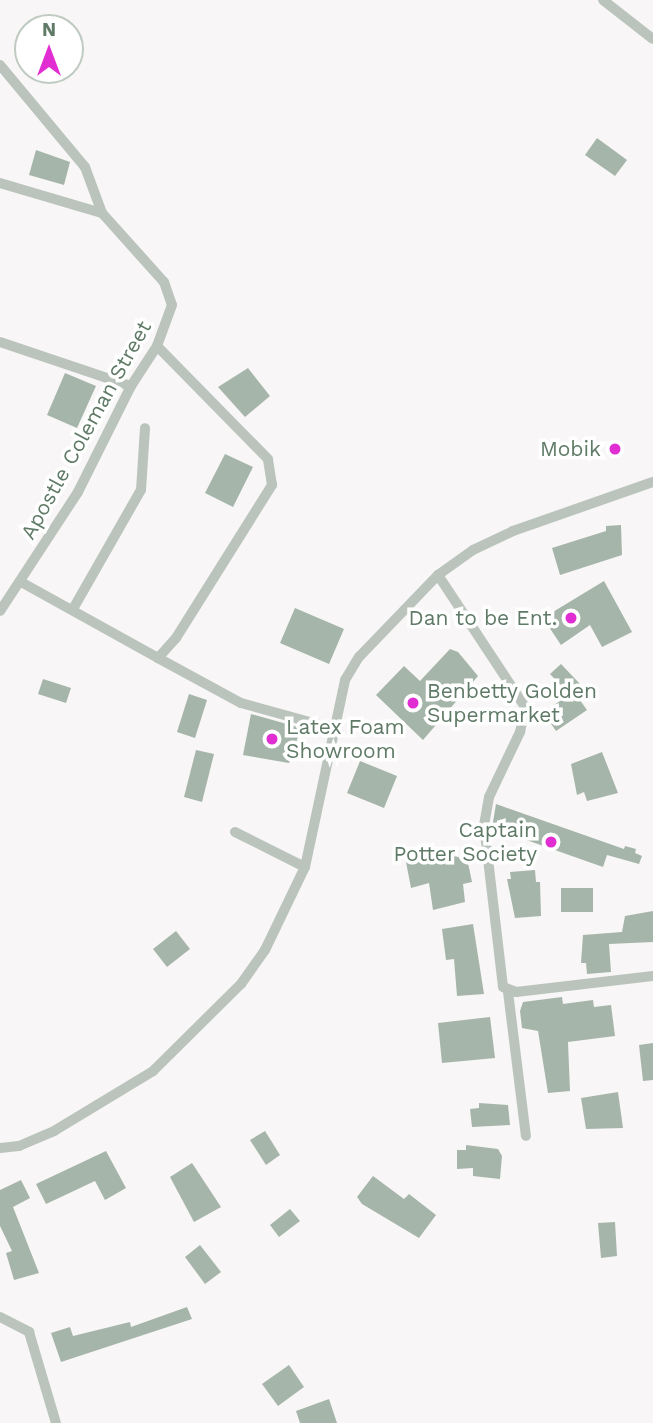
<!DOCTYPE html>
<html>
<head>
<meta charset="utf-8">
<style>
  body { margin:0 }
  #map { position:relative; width:653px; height:1423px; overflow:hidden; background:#f8f6f6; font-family:"Work Sans",sans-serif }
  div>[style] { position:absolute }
  .building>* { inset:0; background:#a6b5a9 }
  .minor>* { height:10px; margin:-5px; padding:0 5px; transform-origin:5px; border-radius:5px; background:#bac4bd }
  .dots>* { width:19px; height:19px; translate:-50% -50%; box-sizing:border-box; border:4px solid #fff; border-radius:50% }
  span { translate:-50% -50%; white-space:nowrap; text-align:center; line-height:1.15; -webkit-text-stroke:7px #fff; paint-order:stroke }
  .street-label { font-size:21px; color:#5f7a66 }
  .poi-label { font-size:21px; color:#5f7a66 }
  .right { translate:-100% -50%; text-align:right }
  .left { translate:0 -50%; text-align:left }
  .north { position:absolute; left:14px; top:14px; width:70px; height:70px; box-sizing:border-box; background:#fff; border:2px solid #bfcac2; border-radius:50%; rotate:0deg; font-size:19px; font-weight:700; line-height:28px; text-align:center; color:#5f7a66 }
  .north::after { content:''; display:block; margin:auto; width:24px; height:32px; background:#e02ed3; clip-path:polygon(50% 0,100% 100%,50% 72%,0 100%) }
</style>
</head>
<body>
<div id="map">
  <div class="building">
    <i style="clip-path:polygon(597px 138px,627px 160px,615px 176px,585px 155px)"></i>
    <i style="clip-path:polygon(36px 150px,70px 162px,64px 185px,29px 175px)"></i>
    <i style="clip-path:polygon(248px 368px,270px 396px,245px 417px,218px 387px)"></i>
    <i style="clip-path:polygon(65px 373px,96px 386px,77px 428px,47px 415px)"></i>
    <i style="clip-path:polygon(225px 454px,253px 467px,233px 507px,205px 493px)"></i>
    <i style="clip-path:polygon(621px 525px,622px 555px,560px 575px,552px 548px,606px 531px,606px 526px)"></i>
    <i style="clip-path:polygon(604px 581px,632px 632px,602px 647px,590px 625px,561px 645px,543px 618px)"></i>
    <i style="clip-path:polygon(295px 608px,344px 629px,329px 664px,280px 643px)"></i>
    <i style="clip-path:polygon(450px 649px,458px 652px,478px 676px,423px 740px,376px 695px,404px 666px,420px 681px)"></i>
    <i style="clip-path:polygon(561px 664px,580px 684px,569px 694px,550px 674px)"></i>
    <i style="clip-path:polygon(43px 679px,71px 688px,66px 703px,38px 694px)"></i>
    <i style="clip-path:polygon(574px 692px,587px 710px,556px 731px,543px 712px)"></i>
    <i style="clip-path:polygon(189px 694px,207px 700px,195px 738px,177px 732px)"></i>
    <i style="clip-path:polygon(251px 714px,301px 728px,289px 763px,243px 755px)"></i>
    <i style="clip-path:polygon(196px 750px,214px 754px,202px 802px,184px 797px)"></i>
    <i style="clip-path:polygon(602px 752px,618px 793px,587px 801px,584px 792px,577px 795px,571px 764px)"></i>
    <i style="clip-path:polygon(360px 761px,397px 776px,384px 808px,347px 793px)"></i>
    <i style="clip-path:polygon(496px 804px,624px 849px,625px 846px,636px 849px,635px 853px,642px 856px,639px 864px,607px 855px,603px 867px,492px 828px)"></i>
    <i style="clip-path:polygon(444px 855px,467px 858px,472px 882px,463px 884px,465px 902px,433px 910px,429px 883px,411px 888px,406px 862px)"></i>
    <i style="clip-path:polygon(535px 870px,536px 882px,540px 882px,541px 916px,515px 918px,507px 879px,511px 879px,510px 872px)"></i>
    <i style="clip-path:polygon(561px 888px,593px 888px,593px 912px,561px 912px)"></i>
    <i style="clip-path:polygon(653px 911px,653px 942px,609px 944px,611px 972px,587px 974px,586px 963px,581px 963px,583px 935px,622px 932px,625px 916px)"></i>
    <i style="clip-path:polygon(473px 924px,484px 994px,457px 996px,454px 959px,446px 960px,442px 929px)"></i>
    <i style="clip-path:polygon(176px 931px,190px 949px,167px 967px,153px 949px)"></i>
    <i style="clip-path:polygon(562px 997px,563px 1004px,593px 1000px,594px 1007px,611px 1005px,615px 1036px,568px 1042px,570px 1091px,548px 1093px,538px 1031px,522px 1028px,520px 1011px,523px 1002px)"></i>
    <i style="clip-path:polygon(490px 1017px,495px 1058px,442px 1063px,438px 1023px)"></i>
    <i style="clip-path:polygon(653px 1043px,653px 1080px,643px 1081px,639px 1045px)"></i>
    <i style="clip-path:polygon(618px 1092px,623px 1128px,586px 1129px,581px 1098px)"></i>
    <i style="clip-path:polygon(479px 1103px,508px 1105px,510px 1125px,472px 1127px,470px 1109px,479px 1108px)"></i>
    <i style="clip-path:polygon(265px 1131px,280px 1155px,266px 1165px,250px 1140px)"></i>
    <i style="clip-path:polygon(466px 1145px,498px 1149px,502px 1156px,500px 1179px,473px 1176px,473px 1168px,457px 1169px,457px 1150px,466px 1150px)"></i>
    <i style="clip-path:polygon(106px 1151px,126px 1188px,105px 1200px,95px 1181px,46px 1204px,36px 1184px)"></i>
    <i style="clip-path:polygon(192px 1163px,221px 1207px,194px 1222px,170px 1177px)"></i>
    <i style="clip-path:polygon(373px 1176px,404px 1199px,409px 1194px,436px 1215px,419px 1238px,362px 1204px,357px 1197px)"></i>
    <i style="clip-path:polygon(21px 1180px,30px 1198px,13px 1207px,39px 1273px,14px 1280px,6px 1253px,12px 1251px,0 1226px,0 1190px)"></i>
    <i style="clip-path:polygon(290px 1209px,300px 1221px,279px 1237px,270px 1225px)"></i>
    <i style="clip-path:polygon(615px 1222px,617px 1256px,601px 1258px,598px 1223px)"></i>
    <i style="clip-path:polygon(200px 1245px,221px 1272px,205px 1284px,185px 1257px)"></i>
    <i style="clip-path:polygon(187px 1307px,192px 1319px,61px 1362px,51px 1333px,70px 1327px,73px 1336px,130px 1322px,131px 1327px)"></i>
    <i style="clip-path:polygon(289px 1365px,304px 1387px,278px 1406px,262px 1384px)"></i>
    <i style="clip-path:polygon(329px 1399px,337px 1423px,300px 1423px,296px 1411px)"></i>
  </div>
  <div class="minor">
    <i style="left:603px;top:0;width:63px;rotate:38deg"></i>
    <i style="left:0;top:65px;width:133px;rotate:50.2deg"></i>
    <i style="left:85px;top:167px;width:49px;rotate:69.7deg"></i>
    <i style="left:102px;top:213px;width:93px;rotate:48.1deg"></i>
    <i style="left:164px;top:282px;width:24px;rotate:71deg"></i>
    <i style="left:172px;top:305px;width:44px;rotate:110.1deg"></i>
    <i style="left:157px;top:346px;width:48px;rotate:123deg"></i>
    <i style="left:131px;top:386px;width:119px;rotate:116.6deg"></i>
    <i style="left:78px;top:492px;width:142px;rotate:123.2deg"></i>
    <i style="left:0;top:183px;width:106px;rotate:16.4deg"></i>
    <i style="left:0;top:342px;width:138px;rotate:18.6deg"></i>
    <i style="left:438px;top:575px;width:158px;rotate:56.6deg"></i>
    <i style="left:525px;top:707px;width:25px;rotate:101deg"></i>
    <i style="left:520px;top:732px;width:72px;rotate:115.5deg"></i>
    <i style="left:489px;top:797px;width:28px;rotate:100deg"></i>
    <i style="left:484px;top:825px;width:163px;rotate:83.3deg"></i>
    <i style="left:503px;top:987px;width:14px;rotate:21deg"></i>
    <i style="left:516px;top:992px;width:138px;rotate:-6.7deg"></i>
    <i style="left:21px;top:582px;width:157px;rotate:29deg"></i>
    <i style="left:158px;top:658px;width:27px;rotate:-48deg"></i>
    <i style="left:176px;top:638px;width:181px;rotate:-57.9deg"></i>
    <i style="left:272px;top:485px;width:26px;rotate:-99deg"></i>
    <i style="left:268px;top:459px;width:158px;rotate:-134.5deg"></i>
    <i style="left:73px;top:609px;width:137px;rotate:-60.3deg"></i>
    <i style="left:141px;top:490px;width:62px;rotate:-86.3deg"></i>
    <i style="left:158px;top:658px;width:94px;rotate:28.5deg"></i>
    <i style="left:241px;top:703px;width:94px;rotate:15.4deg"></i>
    <i style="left:235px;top:832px;width:78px;rotate:26.6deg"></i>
    <i style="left:508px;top:992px;width:145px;rotate:82.9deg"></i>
    <i style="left:0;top:1148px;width:19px;rotate:-6deg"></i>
    <i style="left:19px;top:1146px;width:38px;rotate:-23deg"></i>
    <i style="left:54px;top:1131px;width:116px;rotate:-31.2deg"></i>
    <i style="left:153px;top:1071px;width:124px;rotate:-44.7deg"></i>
    <i style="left:241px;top:984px;width:42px;rotate:-54.8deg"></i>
    <i style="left:265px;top:950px;width:92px;rotate:-64.3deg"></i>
    <i style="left:305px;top:867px;width:191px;rotate:-77.9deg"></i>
    <i style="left:345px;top:680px;width:27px;rotate:-59deg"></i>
    <i style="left:359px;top:657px;width:114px;rotate:-46.1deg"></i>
    <i style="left:438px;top:575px;width:43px;rotate:-35.5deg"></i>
    <i style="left:473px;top:550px;width:44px;rotate:-25.4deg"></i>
    <i style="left:513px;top:531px;width:148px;rotate:-19.3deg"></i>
    <i style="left:0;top:1317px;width:33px;rotate:27deg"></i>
    <i style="left:29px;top:1332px;width:95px;rotate:73.5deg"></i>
  </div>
  <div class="dots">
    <i style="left:615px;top:449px;background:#e02ed3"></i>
    <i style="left:571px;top:618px;background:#e02ed3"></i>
    <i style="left:413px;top:703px;background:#e02ed3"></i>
    <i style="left:272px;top:739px;background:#e02ed3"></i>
    <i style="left:551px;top:842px;background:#e02ed3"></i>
  </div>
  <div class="street-label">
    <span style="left:86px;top:430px;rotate:-61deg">Apostle Coleman Street</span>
  </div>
  <div class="poi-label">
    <span class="right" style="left:601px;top:449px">Mobik</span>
    <span class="right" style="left:557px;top:618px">Dan to be Ent.</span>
    <span class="left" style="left:427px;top:703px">Benbetty Golden<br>Supermarket</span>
    <span class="left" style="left:286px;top:739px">Latex Foam<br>Showroom</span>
    <span class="right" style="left:537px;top:842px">Captain<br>Potter Society</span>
  </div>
  <div class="north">N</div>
</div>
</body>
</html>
